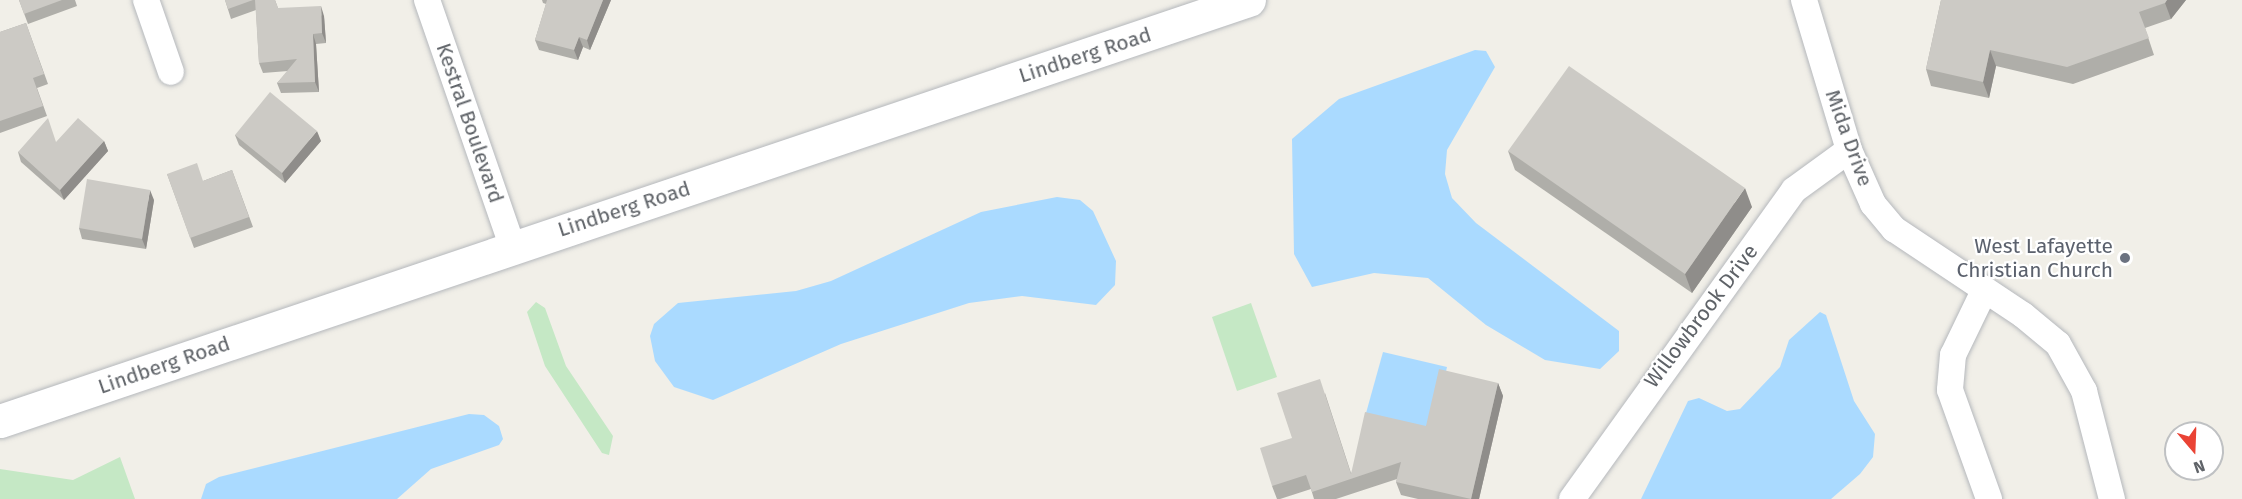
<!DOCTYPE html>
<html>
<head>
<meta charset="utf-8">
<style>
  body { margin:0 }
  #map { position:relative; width:2242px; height:499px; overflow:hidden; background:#f1efe8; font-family:"Fira Sans",sans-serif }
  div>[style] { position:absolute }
  .green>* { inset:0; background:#c5e8c5 }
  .water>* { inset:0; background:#aadaff }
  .roads { filter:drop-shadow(0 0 2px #b5b8bc) drop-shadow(0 0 2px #b5b8bc) }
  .minor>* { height:26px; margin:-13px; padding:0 13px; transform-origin:13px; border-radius:13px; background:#fff }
  .secondary>* { height:33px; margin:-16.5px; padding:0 16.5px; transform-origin:16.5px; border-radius:16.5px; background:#fff }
  .wall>* { inset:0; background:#afaea9 }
  .shaded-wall>* { inset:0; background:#8f8d8a }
  .building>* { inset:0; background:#cccac5 }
  .dots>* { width:16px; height:16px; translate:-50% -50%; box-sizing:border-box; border:3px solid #fff; border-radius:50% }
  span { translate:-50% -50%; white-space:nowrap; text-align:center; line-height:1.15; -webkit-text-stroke:4.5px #fff; paint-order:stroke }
  .street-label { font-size:21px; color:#5f6368 }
  .worship-label { font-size:21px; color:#5b616d }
  .right { translate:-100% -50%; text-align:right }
  .north { position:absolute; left:2164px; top:421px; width:60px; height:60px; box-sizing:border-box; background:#fff; border:2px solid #bfc1c3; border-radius:50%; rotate:161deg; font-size:16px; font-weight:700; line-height:24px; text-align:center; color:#5f6368 }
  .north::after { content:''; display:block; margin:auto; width:21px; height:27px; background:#ea4335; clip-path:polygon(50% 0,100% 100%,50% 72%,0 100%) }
</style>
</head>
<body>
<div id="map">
  <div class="green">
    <i style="clip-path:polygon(536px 302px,545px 308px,566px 366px,613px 436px,609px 455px,602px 453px,545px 366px,527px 312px)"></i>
    <i style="clip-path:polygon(1251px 303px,1277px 377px,1237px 391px,1212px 317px)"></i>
    <i style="clip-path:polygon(120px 457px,135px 499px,0 499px,0 469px,73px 480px)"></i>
  </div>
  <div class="water">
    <i style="clip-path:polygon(1475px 50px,1486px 51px,1495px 67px,1447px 150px,1445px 174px,1452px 198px,1476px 223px,1619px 331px,1619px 351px,1600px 369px,1545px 360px,1486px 325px,1428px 278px,1374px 273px,1312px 287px,1294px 254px,1292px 139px,1339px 99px)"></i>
    <i style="clip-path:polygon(1057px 197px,1080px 200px,1093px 211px,1116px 261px,1115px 285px,1096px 305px,1022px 296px,969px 303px,841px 344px,713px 400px,674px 387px,655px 361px,650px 336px,654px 324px,678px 303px,796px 291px,831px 281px,981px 212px)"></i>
    <i style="clip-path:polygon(1820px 312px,1826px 315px,1854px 401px,1875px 434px,1873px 457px,1860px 474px,1831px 499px,1641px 499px,1688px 401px,1699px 398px,1727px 411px,1740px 409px,1780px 367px,1789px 340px)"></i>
    <i style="clip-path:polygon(1383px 352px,1447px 367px,1431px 440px,1363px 424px)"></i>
    <i style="clip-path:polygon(469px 414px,484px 415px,499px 426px,503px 439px,499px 445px,431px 469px,397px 499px,201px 499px,206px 484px,219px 477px)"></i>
  </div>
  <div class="roads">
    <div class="minor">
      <i style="left:146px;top:0;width:76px;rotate:70.9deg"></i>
      <i style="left:427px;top:0;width:260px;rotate:70.9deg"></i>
      <i style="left:1804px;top:0;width:157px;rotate:73.3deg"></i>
      <i style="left:1849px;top:150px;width:59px;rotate:66deg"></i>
      <i style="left:1873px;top:204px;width:33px;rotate:50deg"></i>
      <i style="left:1894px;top:229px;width:155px;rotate:33.7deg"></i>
      <i style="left:2023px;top:315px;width:45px;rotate:39.6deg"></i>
      <i style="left:2058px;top:344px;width:54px;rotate:61deg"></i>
      <i style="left:2084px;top:391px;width:112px;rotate:75.5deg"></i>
      <i style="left:1984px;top:291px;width:71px;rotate:115.8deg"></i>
      <i style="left:1953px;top:355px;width:35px;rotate:95deg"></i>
      <i style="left:1950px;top:390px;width:116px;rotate:70.3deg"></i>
      <i style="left:1572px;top:499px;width:380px;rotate:-54.3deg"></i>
      <i style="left:1794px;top:190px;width:68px;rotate:-36deg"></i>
    </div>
    <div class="secondary">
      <i style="left:0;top:421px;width:1318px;rotate:-18.63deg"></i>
    </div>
  </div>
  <div class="wall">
    <i style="clip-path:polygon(19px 0,75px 0,77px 6px,28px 24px)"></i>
    <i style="clip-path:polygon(225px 0,275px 0,278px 8px,324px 16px,326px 43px,316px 44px,319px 92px,281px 93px,277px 83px,288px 71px,263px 73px,259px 63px,256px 10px,231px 19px)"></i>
    <i style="clip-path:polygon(542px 0,611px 0,590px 50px,583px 47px,578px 60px,539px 50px,535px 40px,546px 4px,543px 3px)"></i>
    <i style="clip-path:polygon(1941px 0,2186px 0,2171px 19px,2145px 28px,2154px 55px,2073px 84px,1996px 66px,1989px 98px,1931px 86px,1926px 69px)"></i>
    <i style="clip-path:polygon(26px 23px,48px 84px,37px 88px,47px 116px,0 133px,0 32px)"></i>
    <i style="clip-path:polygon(235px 135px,321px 141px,285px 183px,239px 145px)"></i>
    <i style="clip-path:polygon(104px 141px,108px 151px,64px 200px,21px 162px,18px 152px,56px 142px)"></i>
    <i style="clip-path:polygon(1508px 151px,1752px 207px,1692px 293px,1515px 170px)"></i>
    <i style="clip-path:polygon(232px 170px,253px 227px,194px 248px,167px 174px,203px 181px)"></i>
    <i style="clip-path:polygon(154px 200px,146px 249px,82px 239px,79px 228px)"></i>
    <i style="clip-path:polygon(1498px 383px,1503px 396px,1479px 499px,1418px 499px,1401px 495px,1396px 482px,1397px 479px,1336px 499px,1314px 499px,1311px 489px,1280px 499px,1277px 499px,1272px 486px,1325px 393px,1351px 473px,1426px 426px)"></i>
  </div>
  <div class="shaded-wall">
    <i style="clip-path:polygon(603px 0,611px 0,590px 50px,587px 40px)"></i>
    <i style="clip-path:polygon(2167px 0,2186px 0,2171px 19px,2165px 3px)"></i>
    <i style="clip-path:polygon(321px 6px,324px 16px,326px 43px,322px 33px)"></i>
    <i style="clip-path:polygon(313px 34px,316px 44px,319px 92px,315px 82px)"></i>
    <i style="clip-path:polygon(579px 37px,583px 47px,578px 60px,574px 50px)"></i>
    <i style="clip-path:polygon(1990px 50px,1996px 66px,1989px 98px,1983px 82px)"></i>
    <i style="clip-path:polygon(317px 131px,321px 141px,285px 183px,282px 173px)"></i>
    <i style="clip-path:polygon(104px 141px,108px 151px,64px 200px,60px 190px)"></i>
    <i style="clip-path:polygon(1745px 188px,1752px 207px,1692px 293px,1685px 274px)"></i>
    <i style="clip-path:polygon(150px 190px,154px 200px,146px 249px,142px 239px)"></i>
    <i style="clip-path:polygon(1498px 383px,1503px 396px,1479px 499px,1471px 499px)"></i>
  </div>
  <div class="building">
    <i style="clip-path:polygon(19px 0,62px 0,24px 14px)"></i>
    <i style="clip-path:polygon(225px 0,253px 0,228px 9px)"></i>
    <i style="clip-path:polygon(255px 0,275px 0,278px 8px,321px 6px,322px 33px,313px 34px,315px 82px,277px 83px,297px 59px,259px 63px)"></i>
    <i style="clip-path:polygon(547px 0,603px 0,587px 40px,579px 37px,574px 50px,535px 40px)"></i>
    <i style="clip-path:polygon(1941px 0,2167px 0,2165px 3px,2139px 12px,2149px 38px,2067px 67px,1990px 50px,1983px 82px,1926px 69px)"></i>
    <i style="clip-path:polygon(26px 23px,44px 74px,33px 78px,43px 106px,0 121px,0 32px)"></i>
    <i style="clip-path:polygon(1569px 66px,1745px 188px,1685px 274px,1508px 151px)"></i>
    <i style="clip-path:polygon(270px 92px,317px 131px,282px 173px,235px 135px)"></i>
    <i style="clip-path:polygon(48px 118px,56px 142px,78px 118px,104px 141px,60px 190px,18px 152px)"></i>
    <i style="clip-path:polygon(197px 163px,203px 181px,232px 170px,249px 217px,190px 238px,167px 174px)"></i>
    <i style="clip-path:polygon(87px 179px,150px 190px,142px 239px,79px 228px)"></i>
    <i style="clip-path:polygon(1439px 369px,1498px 383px,1471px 499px,1396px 482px,1401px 462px,1312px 492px,1306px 475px,1272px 486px,1260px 448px,1292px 438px,1277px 393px,1320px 379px,1351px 474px,1365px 412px,1426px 426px)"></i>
  </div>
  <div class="dots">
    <i style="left:2125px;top:258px;background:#6b7280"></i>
  </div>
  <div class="street-label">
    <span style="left:1085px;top:55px;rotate:-18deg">Lindberg Road</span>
    <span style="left:470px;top:123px;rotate:71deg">Kestral Boulevard</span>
    <span style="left:1849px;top:138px;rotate:70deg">Mida Drive</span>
    <span style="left:624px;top:209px;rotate:-18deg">Lindberg Road</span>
    <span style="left:1701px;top:316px;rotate:-53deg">Willowbrook Drive</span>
    <span style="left:164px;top:365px;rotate:-19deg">Lindberg Road</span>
  </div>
  <div class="worship-label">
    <span class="right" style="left:2113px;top:258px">West Lafayette<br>Christian Church</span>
  </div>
  <div class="north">N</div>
</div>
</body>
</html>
